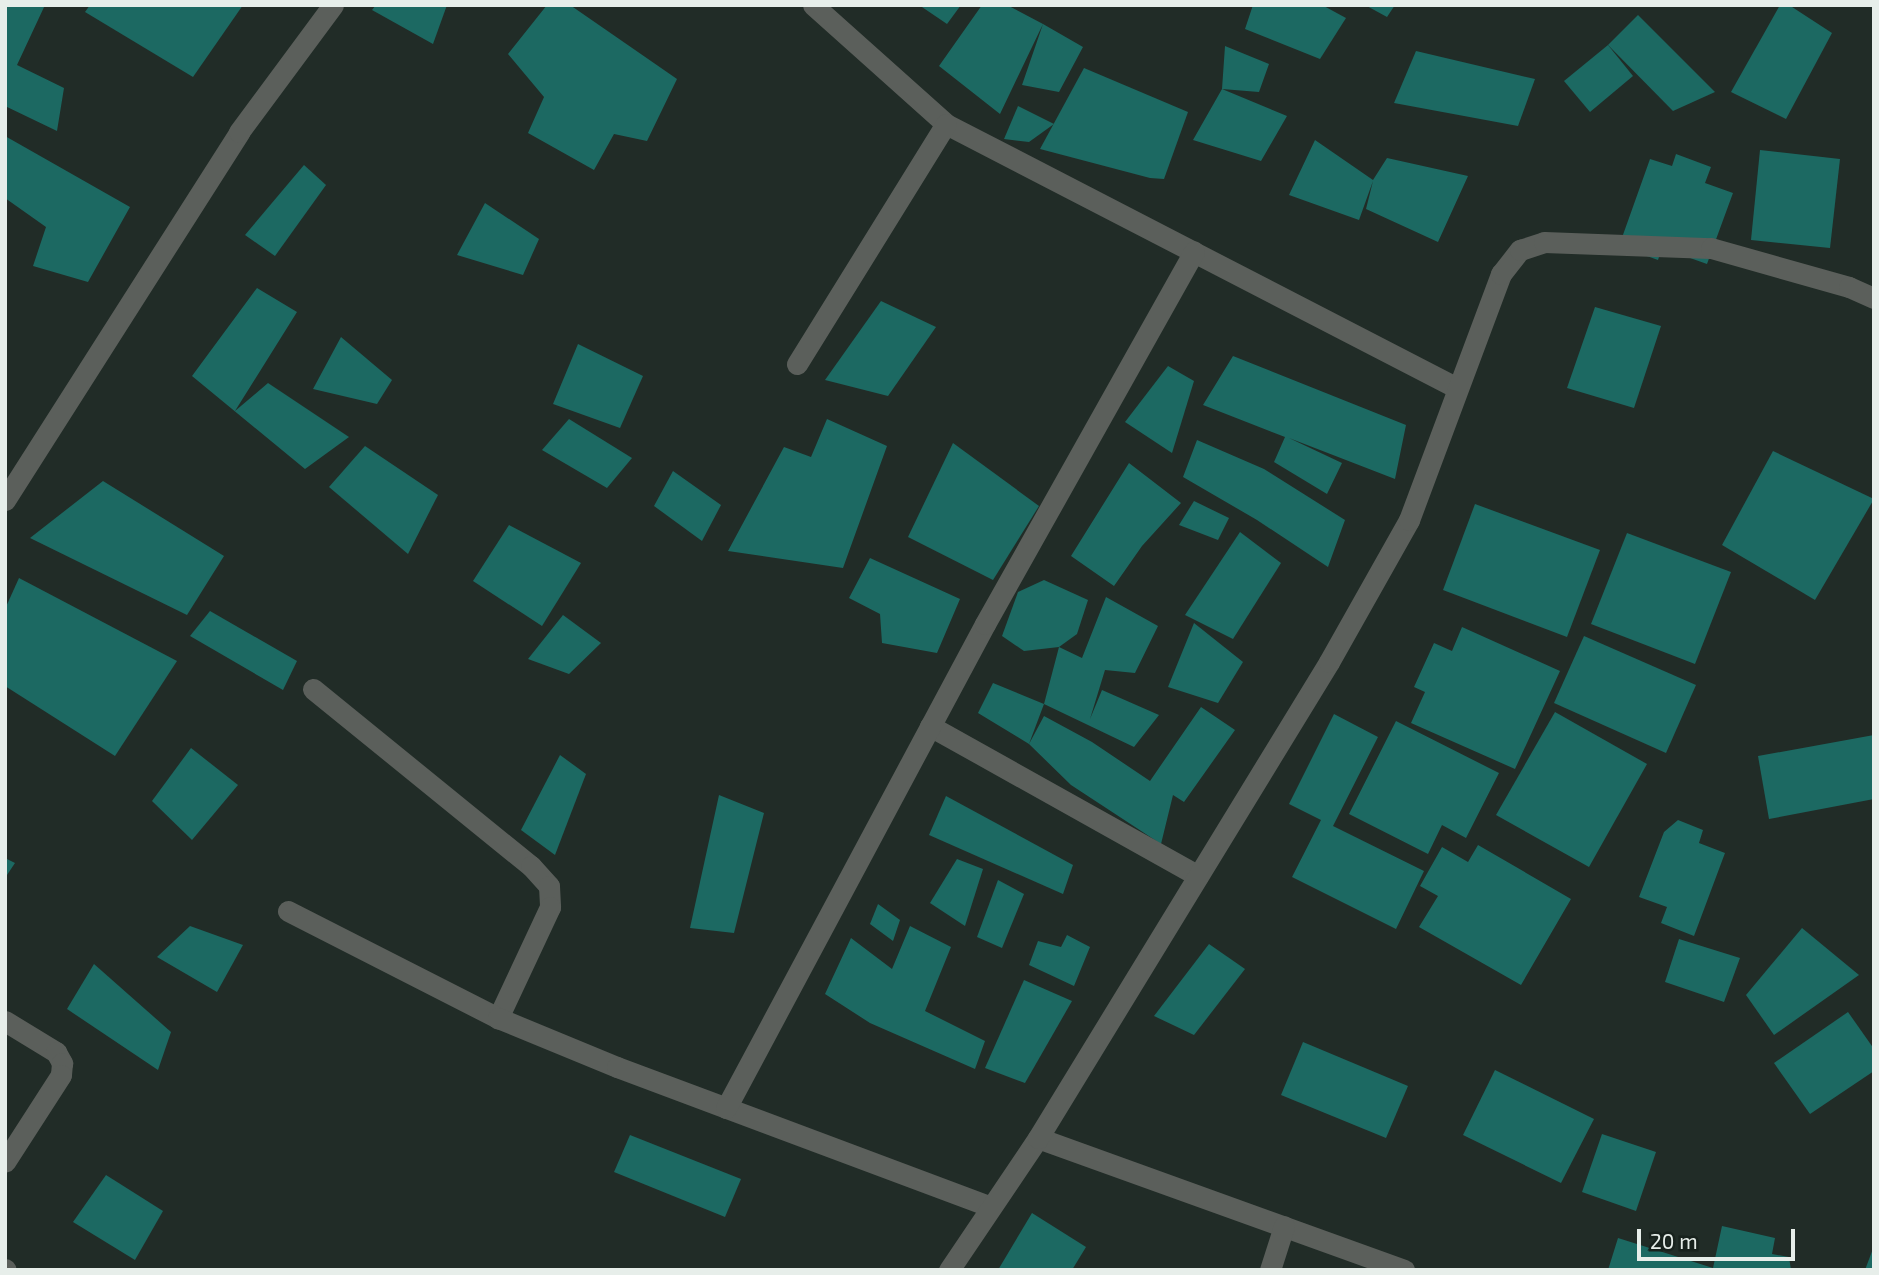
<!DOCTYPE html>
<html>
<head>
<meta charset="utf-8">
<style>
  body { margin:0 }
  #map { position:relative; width:1879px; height:1275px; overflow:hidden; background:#212c27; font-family:"Exo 2",sans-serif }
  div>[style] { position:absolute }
  .building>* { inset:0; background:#1c6962 }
  .street>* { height:21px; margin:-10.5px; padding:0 10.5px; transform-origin:10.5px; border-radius:10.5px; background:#5b5f5b }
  span { translate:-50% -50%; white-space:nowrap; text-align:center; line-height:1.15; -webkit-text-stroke:7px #18221d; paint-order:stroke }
  .frame { position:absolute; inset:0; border:7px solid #e7eeea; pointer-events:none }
  .scale { position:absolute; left:1637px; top:1229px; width:158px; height:32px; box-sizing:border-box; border:4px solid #e7eeea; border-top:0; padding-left:9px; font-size:21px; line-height:24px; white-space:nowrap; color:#e7eeea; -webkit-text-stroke:5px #18221d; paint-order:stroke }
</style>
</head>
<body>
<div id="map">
  <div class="building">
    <i style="clip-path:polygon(5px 5px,45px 5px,17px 65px,64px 88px,57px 131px,5px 106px)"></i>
    <i style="clip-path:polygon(90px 5px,243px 5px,193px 77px,85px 12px)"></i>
    <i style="clip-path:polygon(376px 5px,447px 5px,433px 44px,372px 10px)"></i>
    <i style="clip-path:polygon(547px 5px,570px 5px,677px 79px,647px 141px,614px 134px,594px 170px,528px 133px,544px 97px,508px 54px)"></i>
    <i style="clip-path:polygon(919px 5px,961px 5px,947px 24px)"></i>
    <i style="clip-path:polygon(982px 5px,1007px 5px,1043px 24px,1083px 47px,1059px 92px,1022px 85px,1043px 24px,1000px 114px,939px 66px)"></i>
    <i style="clip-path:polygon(1253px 5px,1322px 5px,1346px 18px,1320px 59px,1245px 29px)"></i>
    <i style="clip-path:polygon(1365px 5px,1395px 5px,1387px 17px)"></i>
    <i style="clip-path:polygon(1780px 5px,1789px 5px,1832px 33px,1786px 119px,1731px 92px)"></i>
    <i style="clip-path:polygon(1638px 15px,1715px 92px,1673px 111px,1608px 45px)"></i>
    <i style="clip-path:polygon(1608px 45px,1633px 76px,1590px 112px,1564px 81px)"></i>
    <i style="clip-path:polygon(1225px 46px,1269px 64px,1259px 92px,1222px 89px,1287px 116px,1261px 161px,1193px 140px,1222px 89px)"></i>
    <i style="clip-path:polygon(1416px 51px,1535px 79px,1518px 126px,1394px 103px)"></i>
    <i style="clip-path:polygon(1084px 68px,1188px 112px,1164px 179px,1150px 178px,1040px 149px)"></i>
    <i style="clip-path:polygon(1018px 106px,1054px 124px,1029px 142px,1004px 139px)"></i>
    <i style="clip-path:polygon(5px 136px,130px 207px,88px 282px,33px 266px,46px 227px,5px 198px)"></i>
    <i style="clip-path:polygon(1315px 140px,1373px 180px,1387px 158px,1468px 176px,1438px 242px,1366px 209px,1373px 181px,1359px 220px,1289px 195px)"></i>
    <i style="clip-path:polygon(1760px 150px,1840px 159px,1830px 248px,1751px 240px)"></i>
    <i style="clip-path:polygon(1676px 154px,1711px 167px,1705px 183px,1733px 193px,1707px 264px,1662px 248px,1658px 260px,1619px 246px,1650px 159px,1672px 166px)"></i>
    <i style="clip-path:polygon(304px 165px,326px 185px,275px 256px,245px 235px)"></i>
    <i style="clip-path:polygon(485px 203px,539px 239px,523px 275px,457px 255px)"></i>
    <i style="clip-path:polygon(257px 288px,297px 312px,235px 411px,268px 383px,349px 437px,305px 469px,192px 376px)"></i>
    <i style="clip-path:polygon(881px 301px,936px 327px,888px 396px,825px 380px)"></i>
    <i style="clip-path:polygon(1595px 307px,1661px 326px,1634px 408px,1567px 388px)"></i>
    <i style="clip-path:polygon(341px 337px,392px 380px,377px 404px,313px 389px)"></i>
    <i style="clip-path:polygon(578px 344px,643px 376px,620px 428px,553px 404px)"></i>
    <i style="clip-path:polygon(1233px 356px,1406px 425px,1395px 479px,1289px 438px,1342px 463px,1327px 494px,1274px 462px,1285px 437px,1203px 405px)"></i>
    <i style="clip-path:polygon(1168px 366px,1194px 381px,1172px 453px,1125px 422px)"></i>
    <i style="clip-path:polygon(569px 419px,632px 458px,607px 488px,542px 450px)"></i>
    <i style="clip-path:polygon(827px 419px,887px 446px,843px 568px,728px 551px,784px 447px,811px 457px)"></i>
    <i style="clip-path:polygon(1197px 440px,1264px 469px,1345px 520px,1328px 567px,1257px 520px,1183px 477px)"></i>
    <i style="clip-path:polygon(953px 443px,1039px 506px,993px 580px,908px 537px)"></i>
    <i style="clip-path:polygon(365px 446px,438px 495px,408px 554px,329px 487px)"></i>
    <i style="clip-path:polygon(1773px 451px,1874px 499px,1815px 600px,1722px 545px)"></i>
    <i style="clip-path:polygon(1129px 463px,1181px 503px,1142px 546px,1114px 586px,1071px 556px)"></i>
    <i style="clip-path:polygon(673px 471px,721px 505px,702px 541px,654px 506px)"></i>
    <i style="clip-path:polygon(103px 481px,224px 556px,187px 615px,30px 538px)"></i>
    <i style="clip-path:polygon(1194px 501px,1229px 518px,1218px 540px,1179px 525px)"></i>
    <i style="clip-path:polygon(1475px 504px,1600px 550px,1567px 637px,1443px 590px)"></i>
    <i style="clip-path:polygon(509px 525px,581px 563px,542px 626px,473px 581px)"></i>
    <i style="clip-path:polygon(1240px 532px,1281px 563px,1233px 639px,1185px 615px)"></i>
    <i style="clip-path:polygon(1627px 533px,1731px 572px,1695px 664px,1591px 624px)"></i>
    <i style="clip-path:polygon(870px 558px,960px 599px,937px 653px,882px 643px,880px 614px,849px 598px)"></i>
    <i style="clip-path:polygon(19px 578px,177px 661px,115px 756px,5px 686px,5px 609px)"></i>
    <i style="clip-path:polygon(1044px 580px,1088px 600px,1077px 634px,1059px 647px,1024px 651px,1002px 636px,1018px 592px)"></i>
    <i style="clip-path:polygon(1106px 597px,1158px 626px,1135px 673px,1105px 670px,1090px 719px,1102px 690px,1159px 715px,1134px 747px,1044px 704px,1059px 647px,1082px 658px)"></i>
    <i style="clip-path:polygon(210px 611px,297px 661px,283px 690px,190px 636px)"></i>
    <i style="clip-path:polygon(563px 615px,601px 643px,569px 674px,528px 659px)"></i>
    <i style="clip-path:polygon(1194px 623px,1243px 662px,1218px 703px,1168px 687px)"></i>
    <i style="clip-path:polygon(1462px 627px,1560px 671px,1515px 769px,1411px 723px,1425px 692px,1414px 687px,1434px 643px,1452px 651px)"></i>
    <i style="clip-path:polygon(1584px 636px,1696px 685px,1666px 753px,1554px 703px)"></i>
    <i style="clip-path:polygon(993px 683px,1044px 704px,1029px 744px,1044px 716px,1092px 742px,1150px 781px,1201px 707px,1235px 730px,1184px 802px,1173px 795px,1161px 844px,1071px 785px,1029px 744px,978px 713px)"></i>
    <i style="clip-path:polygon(1555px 712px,1647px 764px,1589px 867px,1496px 815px)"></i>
    <i style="clip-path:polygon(1334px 714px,1378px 737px,1333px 826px,1424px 871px,1396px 929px,1292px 877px,1321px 820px,1289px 804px)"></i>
    <i style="clip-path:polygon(1396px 721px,1499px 773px,1466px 838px,1442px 825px,1428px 854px,1349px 814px)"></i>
    <i style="clip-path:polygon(1874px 735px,1874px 799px,1769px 819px,1758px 756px)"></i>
    <i style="clip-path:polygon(191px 748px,238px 785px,192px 840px,152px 801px)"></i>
    <i style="clip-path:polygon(560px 755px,586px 774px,555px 855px,521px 830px)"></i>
    <i style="clip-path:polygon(719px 795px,764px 813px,734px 933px,690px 928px)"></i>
    <i style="clip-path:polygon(946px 796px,1073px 865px,1063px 894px,929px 835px)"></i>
    <i style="clip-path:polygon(1678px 820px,1703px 830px,1699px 843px,1725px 853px,1694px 936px,1661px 923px,1667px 907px,1639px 897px,1664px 832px)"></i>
    <i style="clip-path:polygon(1478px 845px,1571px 899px,1521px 985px,1419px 927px,1438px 896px,1420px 886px,1442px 847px,1468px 862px)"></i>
    <i style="clip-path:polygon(5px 858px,15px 863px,5px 878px)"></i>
    <i style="clip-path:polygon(957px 859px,983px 869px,965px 926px,930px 903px)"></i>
    <i style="clip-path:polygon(998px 880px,1024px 894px,1002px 948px,977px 937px)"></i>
    <i style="clip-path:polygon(878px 904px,900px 920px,893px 941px,870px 924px)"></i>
    <i style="clip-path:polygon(190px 926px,243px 945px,217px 992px,157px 957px)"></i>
    <i style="clip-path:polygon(910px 926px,951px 947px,925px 1011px,985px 1041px,975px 1069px,870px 1023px,825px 994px,851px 938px,892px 969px)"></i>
    <i style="clip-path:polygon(1802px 928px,1859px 975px,1774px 1035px,1746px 995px)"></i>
    <i style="clip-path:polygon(1067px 935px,1090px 947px,1074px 986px,1029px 965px,1038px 941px,1061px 947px)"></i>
    <i style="clip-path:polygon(1679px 939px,1740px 958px,1724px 1002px,1665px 982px)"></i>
    <i style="clip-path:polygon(1209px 944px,1245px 969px,1194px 1035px,1154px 1016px)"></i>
    <i style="clip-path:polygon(94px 964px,171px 1032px,158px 1070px,67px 1009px)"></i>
    <i style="clip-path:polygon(1024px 980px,1072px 1001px,1025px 1083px,985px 1068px)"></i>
    <i style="clip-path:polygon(1848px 1012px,1874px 1049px,1874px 1071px,1810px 1114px,1774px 1063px)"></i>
    <i style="clip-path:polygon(1303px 1042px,1408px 1086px,1386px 1138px,1281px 1095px)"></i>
    <i style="clip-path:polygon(1495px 1070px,1594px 1119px,1561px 1183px,1463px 1135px)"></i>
    <i style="clip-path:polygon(1602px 1134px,1656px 1152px,1636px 1211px,1582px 1192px)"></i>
    <i style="clip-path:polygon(630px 1135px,741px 1179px,725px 1217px,614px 1172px)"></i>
    <i style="clip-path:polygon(106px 1175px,163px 1211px,135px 1260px,73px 1222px)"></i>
    <i style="clip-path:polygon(1032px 1213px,1086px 1247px,1072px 1270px,998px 1270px)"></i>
    <i style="clip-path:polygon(1722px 1226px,1775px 1238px,1772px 1254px,1789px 1257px,1791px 1270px,1608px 1270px,1618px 1238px,1713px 1268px)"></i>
    <i style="clip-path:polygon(1874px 1246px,1874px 1270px,1865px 1270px)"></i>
  </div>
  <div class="street">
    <i style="left:813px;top:5px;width:178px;rotate:41.8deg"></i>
    <i style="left:946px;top:124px;width:575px;rotate:27.32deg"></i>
    <i style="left:797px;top:364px;width:282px;rotate:-58.2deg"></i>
    <i style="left:5px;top:500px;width:436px;rotate:-57.5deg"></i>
    <i style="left:239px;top:132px;width:158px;rotate:-53.5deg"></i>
    <i style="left:313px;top:689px;width:281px;rotate:39.1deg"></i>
    <i style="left:531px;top:866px;width:27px;rotate:48deg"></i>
    <i style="left:549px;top:886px;width:21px;rotate:87deg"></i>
    <i style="left:550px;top:907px;width:123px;rotate:115.1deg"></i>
    <i style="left:930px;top:726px;width:307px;rotate:29.2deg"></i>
    <i style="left:288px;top:911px;width:236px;rotate:27deg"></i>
    <i style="left:498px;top:1018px;width:129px;rotate:22.4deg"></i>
    <i style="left:617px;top:1067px;width:399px;rotate:20.5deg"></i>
    <i style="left:5px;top:1021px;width:60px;rotate:31.3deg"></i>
    <i style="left:56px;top:1052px;width:13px;rotate:61deg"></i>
    <i style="left:62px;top:1063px;width:12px;rotate:95deg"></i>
    <i style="left:61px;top:1075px;width:103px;rotate:122.8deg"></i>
    <i style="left:726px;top:1108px;width:549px;rotate:-61.85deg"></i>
    <i style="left:985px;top:624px;width:427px;rotate:-60.7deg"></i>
    <i style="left:1038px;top:1138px;width:389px;rotate:19.8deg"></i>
    <i style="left:5px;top:1269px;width:1px;rotate:45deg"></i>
    <i style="left:949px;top:1270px;width:159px;rotate:-56deg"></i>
    <i style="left:1038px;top:1138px;width:558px;rotate:-58.56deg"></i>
    <i style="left:1329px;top:662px;width:163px;rotate:-60.6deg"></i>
    <i style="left:1409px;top:520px;width:263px;rotate:-69.5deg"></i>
    <i style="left:1501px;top:274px;width:31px;rotate:-52deg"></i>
    <i style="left:1520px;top:250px;width:25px;rotate:-18deg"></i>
    <i style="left:1544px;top:242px;width:167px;rotate:2.1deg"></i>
    <i style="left:1711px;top:248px;width:143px;rotate:15.8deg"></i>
    <i style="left:1849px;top:287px;width:27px;rotate:24deg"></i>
    <i style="left:1270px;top:1270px;width:46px;rotate:-72.3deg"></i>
  </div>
  <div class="frame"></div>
  <div class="scale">20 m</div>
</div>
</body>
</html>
